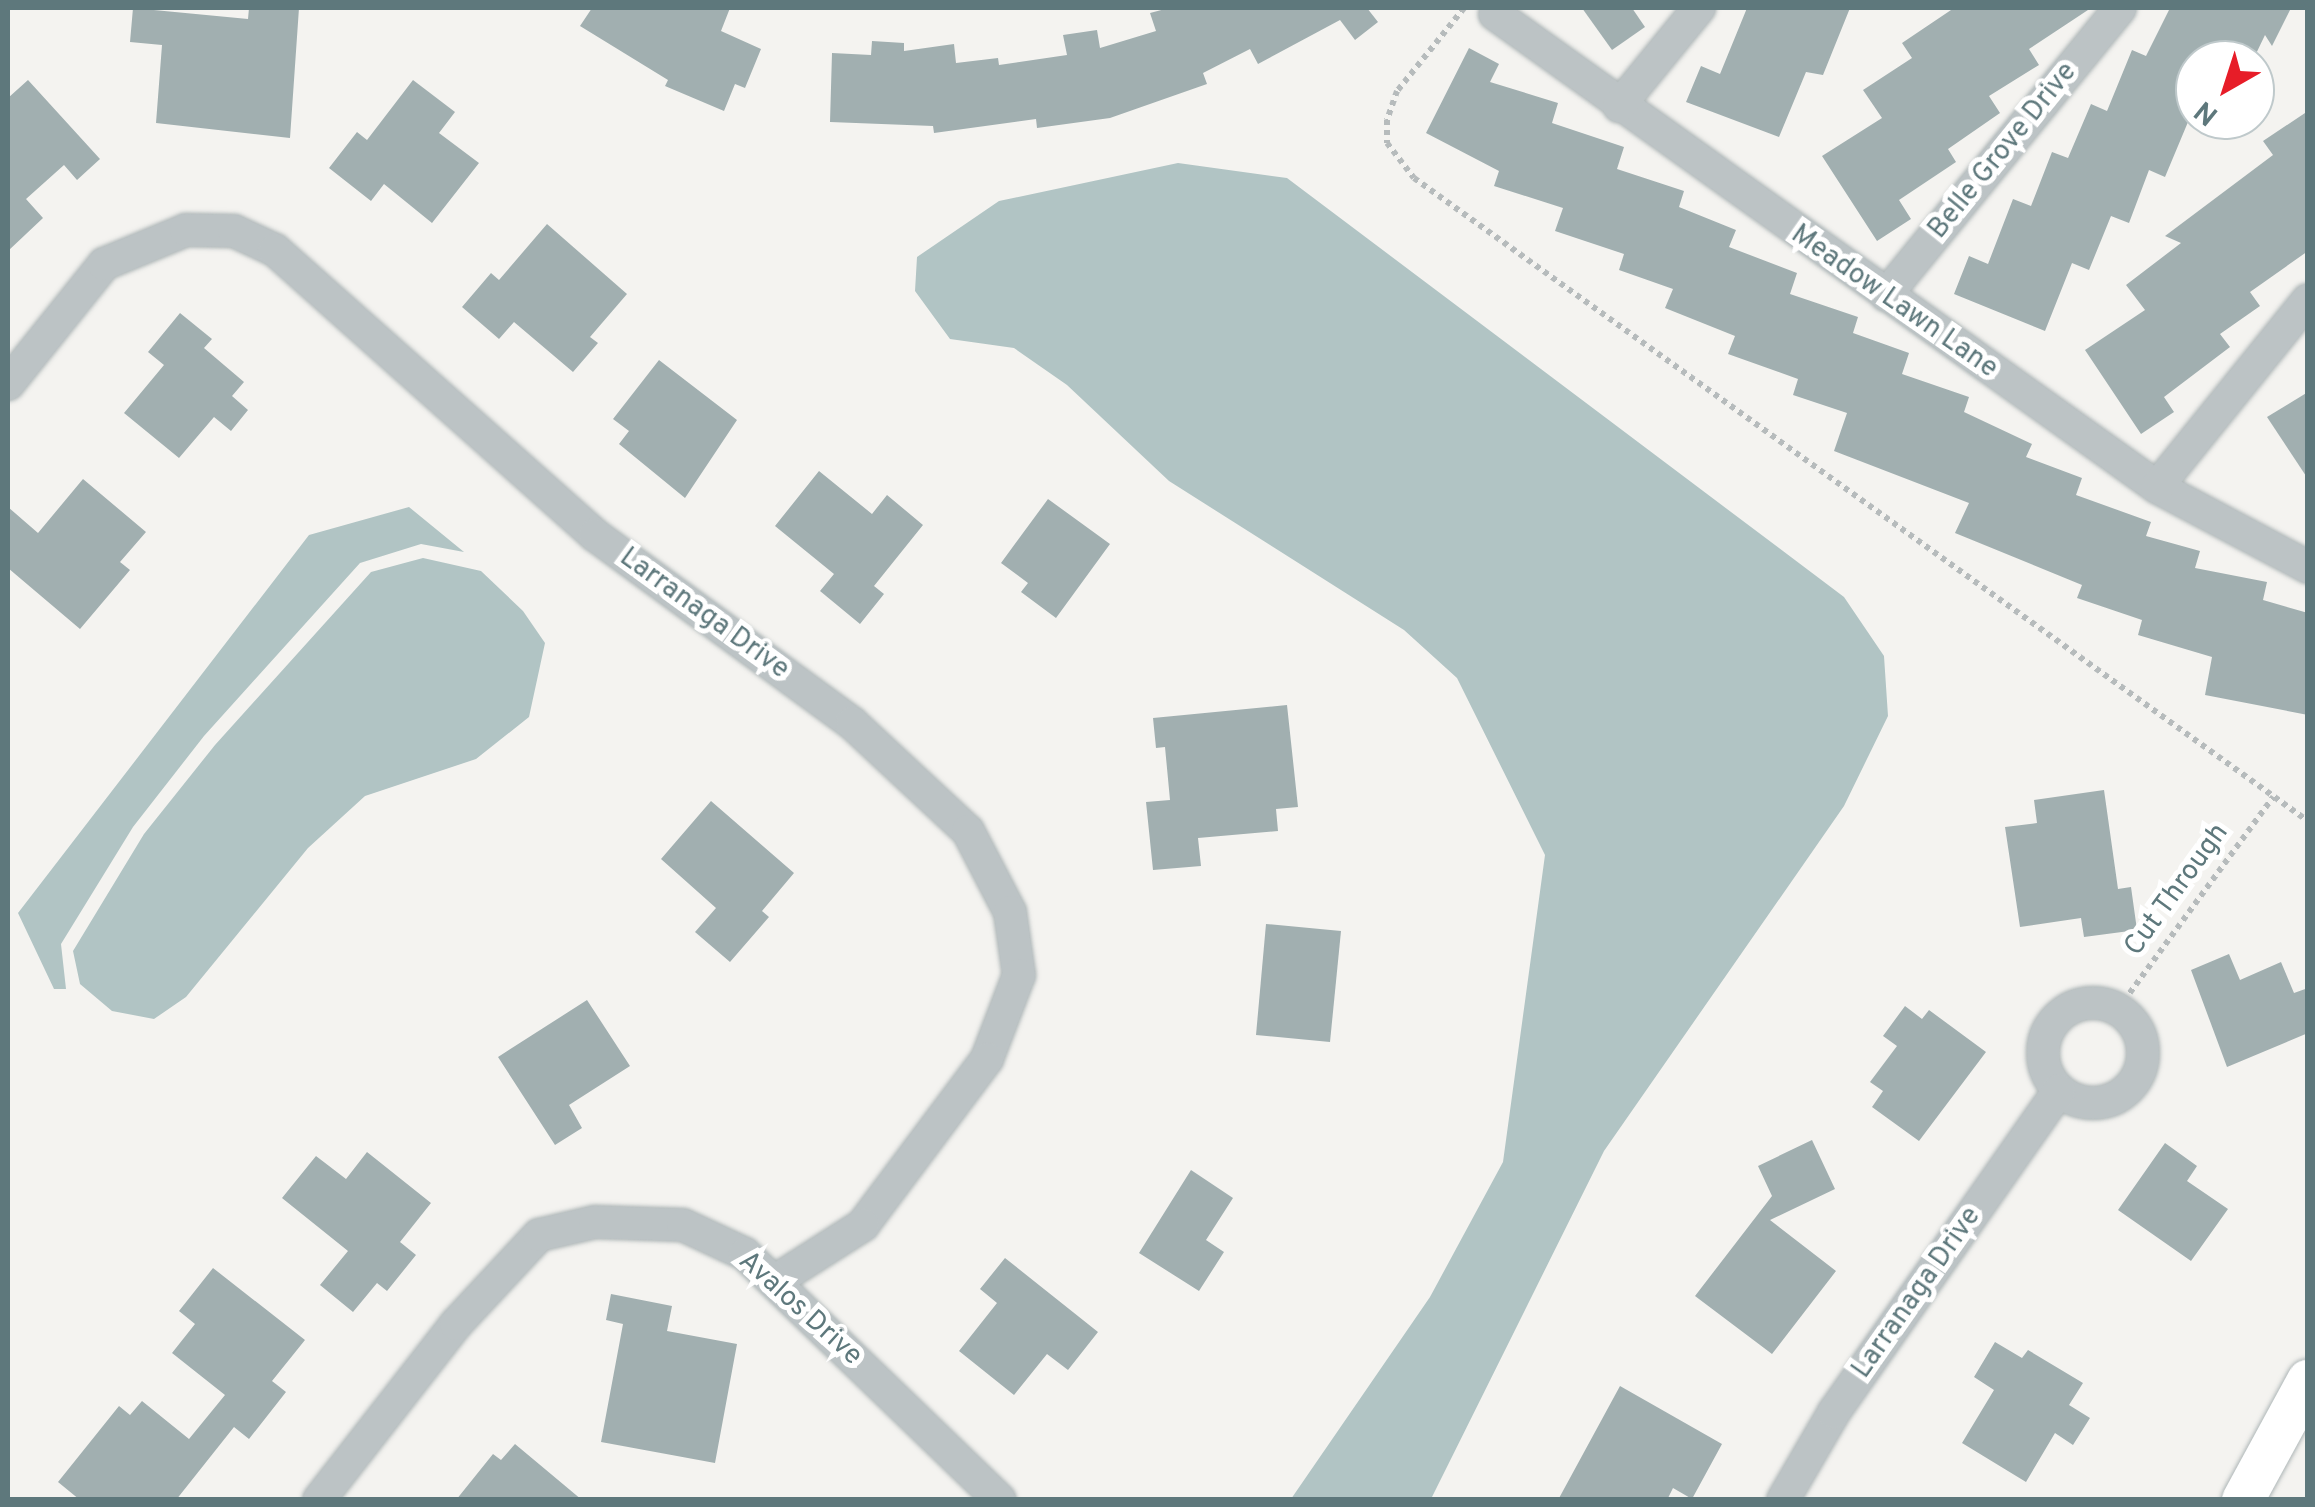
<!DOCTYPE html>
<html>
<head>
<meta charset="utf-8">
<style>
  body { margin:0 }
  #map { position:relative; width:2315px; height:1507px; overflow:hidden; background:#f4f3f0; font-family:Overpass,sans-serif }
  div>[style] { position:absolute }
  .water>* { inset:0; background:#b1c4c4 }
  .building>* { inset:0; background:#a1afb0 }
  .path>* { height:6px; margin-top:-3px; transform-origin:0; background:repeating-linear-gradient(90deg,#b6bbbc 0 5px,transparent 0 10px) }
  .roads { filter:drop-shadow(0 0 2px #aeb6b7) drop-shadow(0 0 2px #aeb6b7) }
  .minor>* { height:32px; margin:-16px; padding:0 16px; transform-origin:16px; border-radius:16px; background:#bcc3c5 }
  .minor>.ring { margin:-16px; padding:0; box-sizing:content-box; background:none; border:32px solid #bcc3c5; border-radius:50% }
  .major>* { height:42px; margin:-21px; padding:0 21px; transform-origin:21px; border-radius:21px; background:#fff }
  span { translate:-50% -50%; white-space:nowrap; text-align:center; line-height:1.15; -webkit-text-stroke:10px #fff; paint-order:stroke }
  .street-label { font-size:28px; color:#5e787c }
  .frame { position:absolute; inset:0; border:10px solid #5e787c; pointer-events:none }
  .north { position:absolute; left:2175px; top:40px; width:100px; height:100px; box-sizing:border-box; background:#fff; border:2px solid #bfc9cb; border-radius:50%; rotate:219deg; font-size:28px; font-weight:700; line-height:40px; text-align:center; color:#5e787c }
  .north::after { content:''; display:block; margin:auto; width:35px; height:45px; background:#e71d28; clip-path:polygon(50% 0,100% 100%,50% 72%,0 100%) }
</style>
</head>
<body>
<div id="map">
  <div class="water">
    <i style="clip-path:polygon(1178px 163px,1287px 178px,1844px 597px,1884px 656px,1888px 716px,1844px 806px,1604px 1151px,1431px 1499px,1291px 1499px,1430px 1297px,1503px 1162px,1545px 855px,1457px 678px,1404px 630px,1169px 481px,1067px 385px,1014px 348px,950px 339px,915px 291px,917px 257px,999px 201px)"></i>
    <i style="clip-path:polygon(409px 507px,464px 552px,421px 544px,360px 563px,204px 736px,133px 827px,61px 944px,66px 989px,54px 989px,18px 913px,309px 535px)"></i>
    <i style="clip-path:polygon(423px 558px,481px 571px,523px 611px,545px 643px,529px 717px,476px 759px,365px 796px,308px 848px,186px 997px,154px 1019px,112px 1011px,80px 984px,73px 951px,144px 834px,215px 745px,371px 572px)"></i>
  </div>
  <div class="building">
    <i style="clip-path:polygon(133px 8px,248px 19px,249px 8px,299px 8px,290px 138px,156px 123px,162px 45px,130px 42px)"></i>
    <i style="clip-path:polygon(592px 8px,730px 8px,721px 31px,761px 49px,745px 88px,735px 84px,724px 111px,665px 86px,668px 80px,580px 26px)"></i>
    <i style="clip-path:polygon(1169px 8px,1367px 8px,1378px 22px,1355px 40px,1340px 20px,1258px 64px,1250px 49px,1203px 73px,1207px 84px,1110px 118px,1037px 128px,1036px 119px,934px 133px,933px 126px,830px 122px,832px 53px,871px 55px,872px 41px,904px 43px,904px 51px,954px 44px,956px 63px,998px 58px,999px 65px,1067px 55px,1063px 35px,1097px 30px,1100px 48px,1156px 31px,1150px 13px)"></i>
    <i style="clip-path:polygon(1582px 8px,1632px 8px,1645px 27px,1612px 50px)"></i>
    <i style="clip-path:polygon(1747px 8px,1850px 8px,1823px 75px,1806px 72px,1779px 137px,1686px 102px,1701px 66px,1720px 74px)"></i>
    <i style="clip-path:polygon(1954px 8px,2091px 8px,2029px 49px,2039px 65px,1989px 96px,2000px 113px,1948px 149px,1956px 162px,1899px 200px,1911px 219px,1877px 241px,1822px 156px,1882px 118px,1863px 90px,1912px 58px,1902px 43px)"></i>
    <i style="clip-path:polygon(2170px 8px,2291px 8px,2272px 46px,2265px 35px,2253px 60px,2195px 60px,2195px 125px,2188px 122px,2165px 177px,2149px 170px,2129px 223px,2111px 216px,2089px 270px,2072px 263px,2045px 331px,1954px 294px,1969px 256px,1988px 264px,2013px 199px,2031px 206px,2052px 152px,2068px 158px,2091px 104px,2107px 111px,2132px 50px,2146px 56px)"></i>
    <i style="clip-path:polygon(1469px 48px,1499px 64px,1490px 82px,1558px 103px,1552px 123px,1624px 147px,1617px 169px,1684px 191px,1679px 207px,1736px 230px,1729px 247px,1797px 273px,1790px 294px,1858px 317px,1853px 333px,1909px 353px,1902px 374px,1969px 397px,1964px 412px,2032px 444px,2026px 457px,2082px 478px,2076px 495px,2151px 522px,2146px 536px,2200px 551px,2195px 568px,2267px 582px,2263px 600px,2308px 613px,2308px 715px,2205px 695px,2212px 657px,2138px 635px,2142px 620px,2077px 598px,2082px 585px,1955px 533px,1969px 503px,1834px 451px,1847px 413px,1793px 395px,1798px 379px,1728px 354px,1735px 336px,1665px 308px,1673px 289px,1619px 270px,1624px 254px,1555px 231px,1563px 208px,1494px 186px,1499px 171px,1426px 133px)"></i>
    <i style="clip-path:polygon(28px 80px,100px 159px,77px 180px,64px 165px,26px 199px,43px 218px,8px 251px,8px 98px)"></i>
    <i style="clip-path:polygon(413px 80px,455px 112px,439px 133px,479px 163px,432px 223px,384px 184px,371px 201px,329px 168px,357px 132px,367px 140px)"></i>
    <i style="clip-path:polygon(2308px 111px,2308px 251px,2250px 292px,2260px 306px,2220px 334px,2230px 347px,2164px 397px,2174px 412px,2141px 434px,2085px 350px,2145px 310px,2126px 285px,2181px 243px,2165px 236px,2273px 155px,2263px 141px)"></i>
    <i style="clip-path:polygon(547px 224px,627px 294px,590px 337px,598px 343px,573px 372px,514px 322px,499px 339px,462px 307px,491px 273px,499px 280px)"></i>
    <i style="clip-path:polygon(180px 313px,212px 339px,204px 348px,244px 382px,232px 396px,248px 410px,231px 431px,214px 417px,179px 458px,124px 413px,164px 365px,148px 352px)"></i>
    <i style="clip-path:polygon(659px 360px,737px 420px,685px 498px,619px 444px,629px 431px,613px 419px)"></i>
    <i style="clip-path:polygon(2308px 392px,2308px 479px,2267px 417px)"></i>
    <i style="clip-path:polygon(819px 471px,872px 514px,887px 495px,923px 525px,874px 586px,884px 594px,860px 624px,820px 591px,834px 574px,775px 526px)"></i>
    <i style="clip-path:polygon(83px 479px,146px 532px,120px 562px,130px 570px,80px 629px,8px 568px,8px 507px,38px 533px)"></i>
    <i style="clip-path:polygon(1048px 499px,1110px 544px,1056px 618px,1021px 592px,1028px 583px,1001px 563px)"></i>
    <i style="clip-path:polygon(1287px 705px,1298px 807px,1276px 809px,1278px 831px,1198px 838px,1201px 866px,1153px 870px,1146px 802px,1170px 800px,1165px 747px,1156px 748px,1153px 718px)"></i>
    <i style="clip-path:polygon(2104px 790px,2118px 889px,2131px 887px,2137px 930px,2084px 937px,2081px 918px,2020px 927px,2005px 827px,2037px 823px,2034px 800px)"></i>
    <i style="clip-path:polygon(711px 801px,794px 873px,762px 911px,769px 917px,730px 962px,695px 932px,716px 908px,661px 859px)"></i>
    <i style="clip-path:polygon(1266px 924px,1341px 931px,1330px 1042px,1256px 1035px)"></i>
    <i style="clip-path:polygon(2229px 954px,2240px 980px,2281px 962px,2294px 993px,2308px 988px,2308px 1033px,2227px 1067px,2191px 970px)"></i>
    <i style="clip-path:polygon(587px 1000px,630px 1066px,569px 1105px,582px 1128px,555px 1145px,498px 1057px)"></i>
    <i style="clip-path:polygon(1905px 1006px,1922px 1019px,1929px 1010px,1986px 1052px,1919px 1141px,1872px 1107px,1883px 1091px,1870px 1082px,1897px 1046px,1883px 1036px)"></i>
    <i style="clip-path:polygon(1812px 1140px,1835px 1189px,1770px 1220px,1836px 1271px,1772px 1354px,1695px 1296px,1772px 1196px,1758px 1166px)"></i>
    <i style="clip-path:polygon(2165px 1143px,2197px 1166px,2187px 1181px,2228px 1209px,2191px 1261px,2118px 1210px)"></i>
    <i style="clip-path:polygon(367px 1152px,431px 1203px,400px 1242px,416px 1255px,387px 1291px,377px 1283px,353px 1312px,320px 1285px,348px 1251px,282px 1198px,316px 1156px,346px 1179px)"></i>
    <i style="clip-path:polygon(1191px 1170px,1233px 1198px,1206px 1240px,1224px 1252px,1199px 1291px,1139px 1253px)"></i>
    <i style="clip-path:polygon(1005px 1258px,1098px 1332px,1068px 1370px,1047px 1354px,1014px 1395px,959px 1351px,997px 1303px,980px 1289px)"></i>
    <i style="clip-path:polygon(213px 1268px,305px 1340px,272px 1381px,286px 1392px,249px 1439px,234px 1427px,176px 1500px,80px 1500px,58px 1482px,119px 1406px,130px 1415px,142px 1401px,189px 1439px,225px 1395px,172px 1353px,195px 1324px,179px 1311px)"></i>
    <i style="clip-path:polygon(611px 1294px,672px 1306px,667px 1331px,737px 1344px,715px 1463px,601px 1442px,623px 1324px,606px 1320px)"></i>
    <i style="clip-path:polygon(1995px 1342px,2022px 1358px,2028px 1350px,2083px 1383px,2069px 1405px,2090px 1418px,2073px 1445px,2055px 1433px,2026px 1482px,1962px 1443px,1994px 1390px,1974px 1377px)"></i>
    <i style="clip-path:polygon(1620px 1386px,1722px 1444px,1692px 1499px,1673px 1488px,1667px 1500px,1558px 1500px)"></i>
    <i style="clip-path:polygon(515px 1444px,582px 1500px,456px 1500px,493px 1454px,501px 1460px)"></i>
  </div>
  <div class="path">
    <i style="left:1464px;top:8px;width:107px;rotate:128.9deg"></i>
    <i style="left:1397px;top:91px;width:31px;rotate:109deg"></i>
    <i style="left:1387px;top:120px;width:23px;rotate:90deg"></i>
    <i style="left:1387px;top:143px;width:44px;rotate:52.4deg"></i>
    <i style="left:1414px;top:178px;width:1101px;rotate:35.73deg"></i>
    <i style="left:2118px;top:1009px;width:263px;rotate:-53.8deg"></i>
  </div>
  <div class="roads">
    <div class="minor">
      <i style="left:1495px;top:14px;width:814px;rotate:35.55deg"></i>
      <i style="left:2157px;top:487px;width:171px;rotate:27.9deg"></i>
      <i style="left:1619px;top:106px;width:127px;rotate:-50.8deg"></i>
      <i style="left:1886px;top:295px;width:370px;rotate:-50.8deg"></i>
      <i style="left:8px;top:384px;width:154px;rotate:-51.3deg"></i>
      <i style="left:104px;top:264px;width:89px;rotate:-22.5deg"></i>
      <i style="left:186px;top:230px;width:48px;rotate:1.2deg"></i>
      <i style="left:234px;top:231px;width:45px;rotate:24.9deg"></i>
      <i style="left:275px;top:250px;width:429px;rotate:41.7deg"></i>
      <i style="left:595px;top:535px;width:318px;rotate:36.2deg"></i>
      <i style="left:852px;top:723px;width:158px;rotate:43deg"></i>
      <i style="left:968px;top:831px;width:91px;rotate:62.6deg"></i>
      <i style="left:1010px;top:912px;width:64px;rotate:81.9deg"></i>
      <i style="left:1019px;top:975px;width:90px;rotate:110.9deg"></i>
      <i style="left:987px;top:1059px;width:207px;rotate:126.8deg"></i>
      <i style="left:863px;top:1225px;width:104px;rotate:147.5deg"></i>
      <i style="left:2157px;top:487px;width:240px;rotate:-51.1deg"></i>
      <i class="ring" style="left:2043px;top:1003px;width:68px;height:68px"></i>
      <i style="left:319px;top:1500px;width:223px;rotate:-52.1deg"></i>
      <i style="left:456px;top:1324px;width:122px;rotate:-47deg"></i>
      <i style="left:539px;top:1235px;width:57px;rotate:-13.1deg"></i>
      <i style="left:595px;top:1222px;width:88px;rotate:2deg"></i>
      <i style="left:683px;top:1225px;width:68px;rotate:25.1deg"></i>
      <i style="left:745px;top:1254px;width:354px;rotate:44deg"></i>
      <i style="left:1783px;top:1500px;width:102px;rotate:-59.9deg"></i>
      <i style="left:1834px;top:1412px;width:392px;rotate:-55deg"></i>
    </div>
    <div class="major">
      <i style="left:2243px;top:1500px;width:136px;rotate:-61.4deg"></i>
    </div>
  </div>
  <div class="street-label">
    <span style="left:2003px;top:151px;rotate:-51deg">Belle Grove Drive</span>
    <span style="left:1894px;top:302px;rotate:35deg">Meadow Lawn Lane</span>
    <span style="left:704px;top:614px;rotate:36deg">Larranaga Drive</span>
    <span style="left:2177px;top:890px;rotate:-54deg">Cut Through</span>
    <span style="left:1917px;top:1293px;rotate:-55deg">Larranaga Drive</span>
    <span style="left:800px;top:1309px;rotate:42deg">Avalos Drive</span>
  </div>
  <div class="frame"></div>
  <div class="north">N</div>
</div>
</body>
</html>
